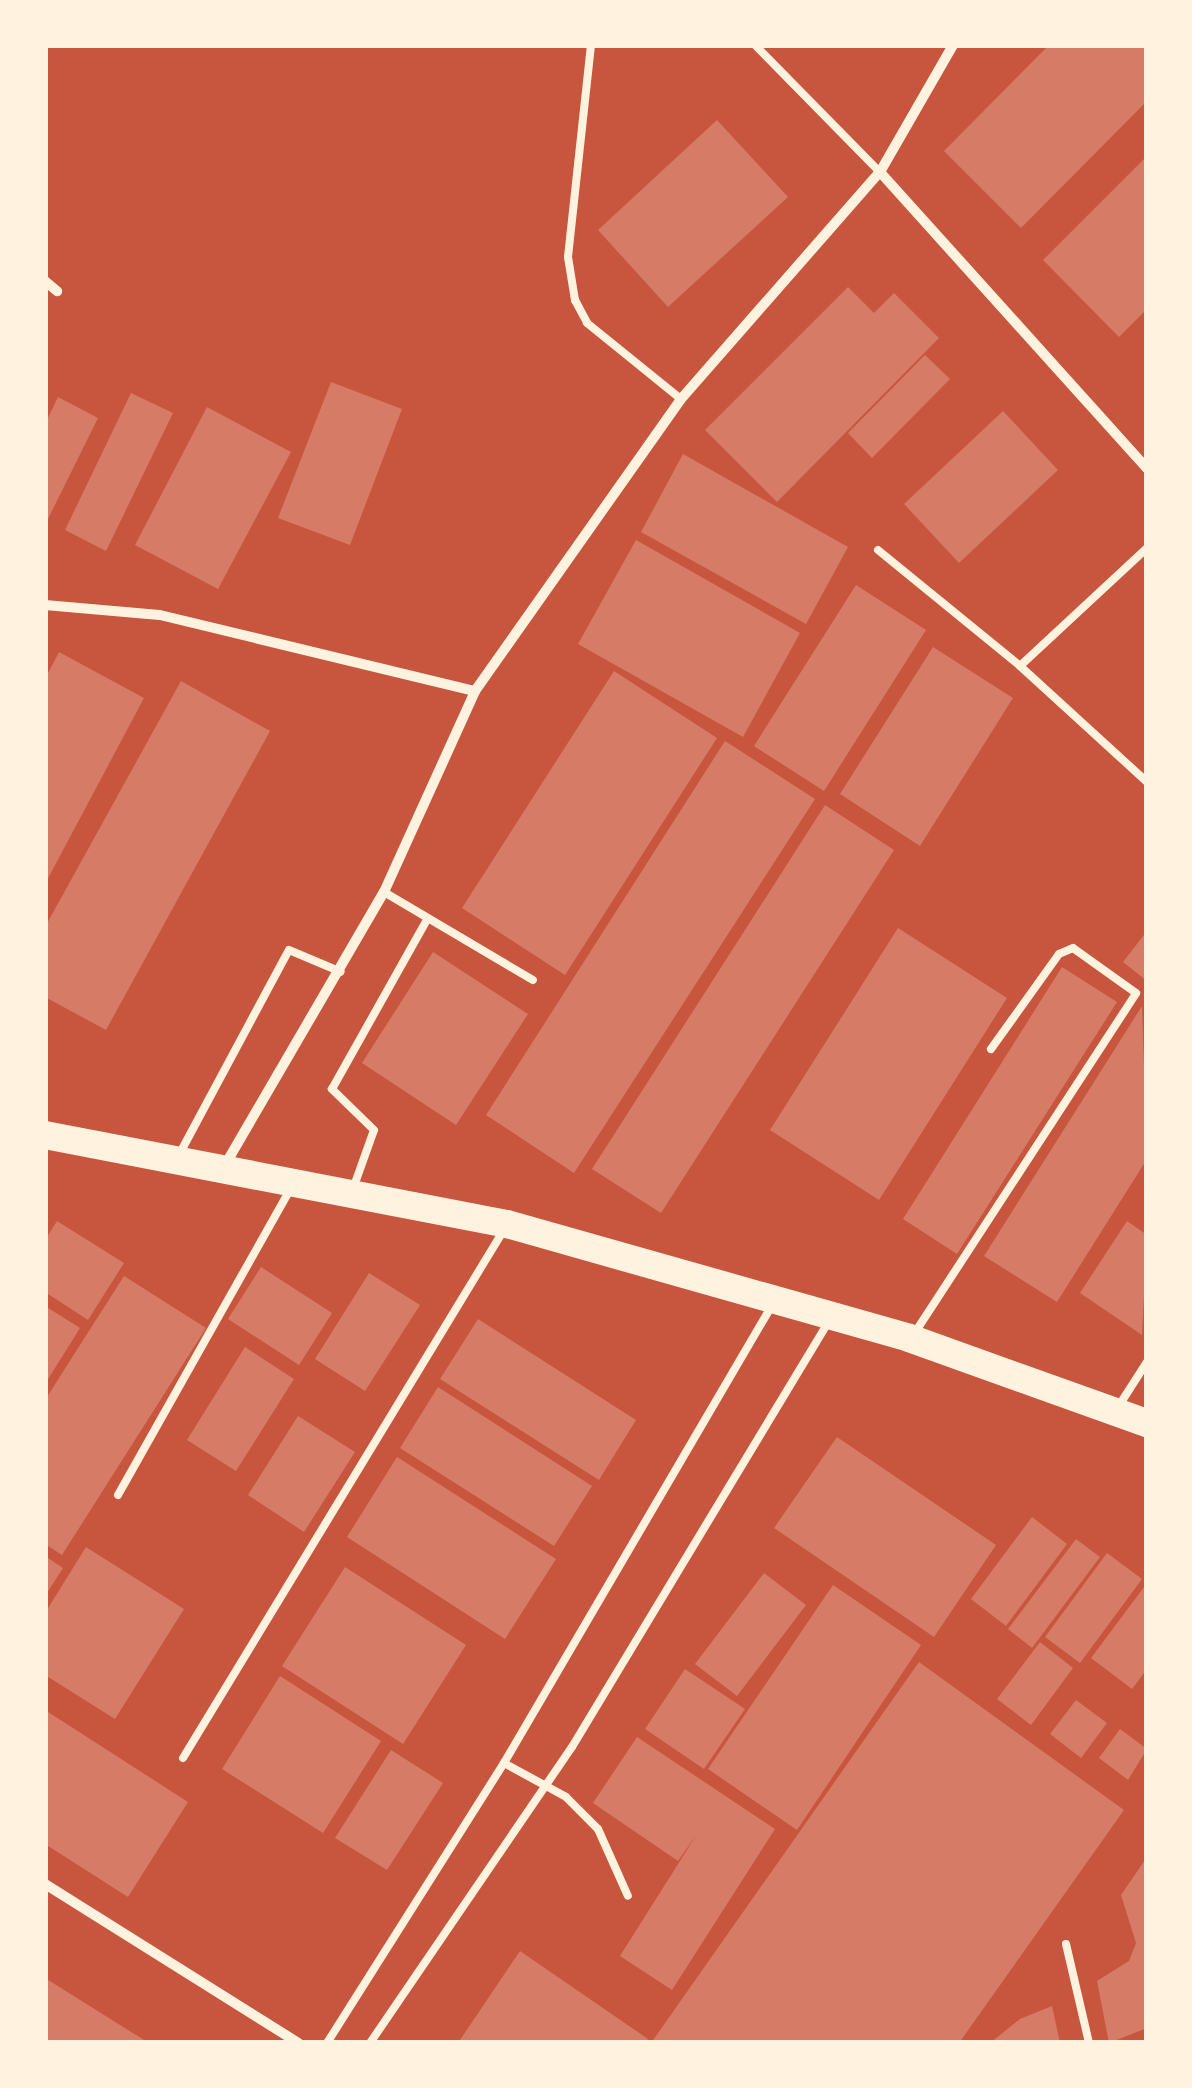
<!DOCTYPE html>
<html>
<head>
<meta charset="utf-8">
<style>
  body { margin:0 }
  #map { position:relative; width:1192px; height:2088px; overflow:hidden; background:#c8553d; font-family:Mulish,sans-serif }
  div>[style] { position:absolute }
  .building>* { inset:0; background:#d67c66 }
  .service>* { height:8px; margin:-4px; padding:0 4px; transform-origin:4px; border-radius:4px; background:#fff3e0 }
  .minor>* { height:10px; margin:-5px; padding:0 5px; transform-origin:5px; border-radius:5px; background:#fff3e0 }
  .trunk>* { height:28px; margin:-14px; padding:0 14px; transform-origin:14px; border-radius:14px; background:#fff3e0 }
  span { translate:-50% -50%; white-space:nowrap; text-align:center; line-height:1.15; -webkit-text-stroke:8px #fff3e0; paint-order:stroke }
  .frame { position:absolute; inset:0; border:48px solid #fff3e0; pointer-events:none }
</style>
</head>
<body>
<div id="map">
  <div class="building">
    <i style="clip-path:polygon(1049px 45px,1147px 45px,1147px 101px,1021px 228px,944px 151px)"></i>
    <i style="clip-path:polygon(717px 120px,788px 197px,668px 307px,598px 230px)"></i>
    <i style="clip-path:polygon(1147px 156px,1147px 309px,1119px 337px,1043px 260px)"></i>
    <i style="clip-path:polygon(848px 287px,874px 313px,894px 293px,939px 338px,777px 502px,705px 430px)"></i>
    <i style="clip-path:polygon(925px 355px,950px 379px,872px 458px,848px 433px)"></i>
    <i style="clip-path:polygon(331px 382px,402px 409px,350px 545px,278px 518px)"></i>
    <i style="clip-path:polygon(131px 393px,173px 413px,106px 551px,65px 530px)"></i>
    <i style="clip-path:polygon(58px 397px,98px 418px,45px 525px,45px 424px)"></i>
    <i style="clip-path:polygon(207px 407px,291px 452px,218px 589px,135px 545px)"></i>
    <i style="clip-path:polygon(1003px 411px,1058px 470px,959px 563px,904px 504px)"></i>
    <i style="clip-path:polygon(683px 454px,848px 547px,806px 624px,641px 532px)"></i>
    <i style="clip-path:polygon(636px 540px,800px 633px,743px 737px,578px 644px)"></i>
    <i style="clip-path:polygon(856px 585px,926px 630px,824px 791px,754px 746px)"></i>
    <i style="clip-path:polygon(933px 647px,1013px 698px,920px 846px,840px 794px)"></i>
    <i style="clip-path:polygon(59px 652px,144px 698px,45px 884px,45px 679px)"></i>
    <i style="clip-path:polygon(614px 671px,717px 738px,565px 975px,462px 908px)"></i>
    <i style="clip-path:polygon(181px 681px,270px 731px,106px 1030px,45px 997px,45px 927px)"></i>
    <i style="clip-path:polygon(725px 741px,815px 799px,574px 1173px,486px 1115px)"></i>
    <i style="clip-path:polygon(825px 805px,894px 850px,661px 1213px,592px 1169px)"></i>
    <i style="clip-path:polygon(898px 928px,1007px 998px,879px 1200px,770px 1130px)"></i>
    <i style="clip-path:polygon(1147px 931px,1147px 981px,1123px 962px)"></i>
    <i style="clip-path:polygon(433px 952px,528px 1014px,456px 1125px,362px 1063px)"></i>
    <i style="clip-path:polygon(1062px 967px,1117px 1002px,957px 1254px,903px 1219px)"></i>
    <i style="clip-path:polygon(1142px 1006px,1147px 1159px,1057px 1302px,984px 1256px)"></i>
    <i style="clip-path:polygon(57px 1221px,124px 1263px,88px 1320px,45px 1292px,45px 1240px)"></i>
    <i style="clip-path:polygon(1127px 1221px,1147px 1235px,1142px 1335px,1080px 1293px)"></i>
    <i style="clip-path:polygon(261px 1267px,332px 1313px,299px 1365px,228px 1319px)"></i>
    <i style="clip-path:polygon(369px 1273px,420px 1305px,365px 1391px,315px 1359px)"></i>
    <i style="clip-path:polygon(124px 1276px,206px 1328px,62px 1555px,45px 1544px,45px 1400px)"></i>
    <i style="clip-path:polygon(45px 1306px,80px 1328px,45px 1384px)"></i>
    <i style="clip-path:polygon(478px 1319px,636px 1420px,599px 1480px,440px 1379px)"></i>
    <i style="clip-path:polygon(245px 1347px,294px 1379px,236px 1471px,187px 1440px)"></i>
    <i style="clip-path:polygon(438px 1387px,592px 1486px,554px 1546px,400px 1448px)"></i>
    <i style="clip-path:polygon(298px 1416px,355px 1452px,304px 1532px,248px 1495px)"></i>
    <i style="clip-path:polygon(837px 1437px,996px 1545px,934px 1637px,774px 1528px)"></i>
    <i style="clip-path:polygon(397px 1457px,556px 1559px,505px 1639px,347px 1537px)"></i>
    <i style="clip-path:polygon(1032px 1517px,1067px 1544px,1006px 1626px,971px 1599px)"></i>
    <i style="clip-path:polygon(1076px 1539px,1100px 1557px,1032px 1648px,1008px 1629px)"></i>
    <i style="clip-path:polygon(86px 1547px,184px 1609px,115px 1719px,45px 1675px,45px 1613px)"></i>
    <i style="clip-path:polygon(1107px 1553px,1142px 1579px,1080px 1663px,1045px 1637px)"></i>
    <i style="clip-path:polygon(45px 1556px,63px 1568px,45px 1596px)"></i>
    <i style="clip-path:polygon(345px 1567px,466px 1645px,403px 1744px,282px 1666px)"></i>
    <i style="clip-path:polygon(764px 1573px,806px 1605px,737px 1696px,695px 1664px)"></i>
    <i style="clip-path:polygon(1147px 1583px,1147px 1669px,1132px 1689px,1091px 1658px)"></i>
    <i style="clip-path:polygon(833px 1585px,921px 1645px,797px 1830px,708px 1769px)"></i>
    <i style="clip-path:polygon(1040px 1642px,1073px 1668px,1031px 1725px,997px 1699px)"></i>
    <i style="clip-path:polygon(919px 1662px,1124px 1810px,959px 2043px,651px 2043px)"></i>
    <i style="clip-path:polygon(685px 1669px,745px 1709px,704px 1769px,645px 1729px)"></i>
    <i style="clip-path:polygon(280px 1676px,381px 1741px,323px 1833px,222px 1769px)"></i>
    <i style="clip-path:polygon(1076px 1700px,1107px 1723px,1081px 1758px,1050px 1734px)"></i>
    <i style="clip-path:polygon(45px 1710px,188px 1802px,128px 1897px,45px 1844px)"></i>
    <i style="clip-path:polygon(1120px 1729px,1147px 1749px,1128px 1780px,1099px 1758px)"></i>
    <i style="clip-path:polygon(637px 1737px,775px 1829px,672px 1990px,620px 1956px,697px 1834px,678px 1861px,593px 1803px)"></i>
    <i style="clip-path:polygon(391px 1750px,443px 1783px,387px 1870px,335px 1838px)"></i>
    <i style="clip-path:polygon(1147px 1857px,1147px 2028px,1109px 2043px,1097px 1981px,1129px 1961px,1136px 1943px,1121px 1895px)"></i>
    <i style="clip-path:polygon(520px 1951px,648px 2039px,645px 2043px,458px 2043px)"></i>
    <i style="clip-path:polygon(45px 1978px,144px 2040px,142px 2043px,45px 2043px)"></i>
    <i style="clip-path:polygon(1052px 2006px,1060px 2043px,990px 2043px,1020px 2019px)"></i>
  </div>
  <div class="service">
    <i style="left:591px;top:45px;width:213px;rotate:96.2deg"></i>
    <i style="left:568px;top:257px;width:44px;rotate:80.8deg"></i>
    <i style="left:575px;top:300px;width:26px;rotate:62deg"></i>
    <i style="left:587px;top:323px;width:121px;rotate:39deg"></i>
    <i style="left:755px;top:45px;width:178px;rotate:45.5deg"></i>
    <i style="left:878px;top:550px;width:183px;rotate:39.2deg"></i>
    <i style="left:1020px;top:666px;width:173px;rotate:-42.9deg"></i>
    <i style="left:1020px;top:666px;width:172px;rotate:42.4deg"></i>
    <i style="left:384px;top:892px;width:173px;rotate:30.6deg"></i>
    <i style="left:180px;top:1153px;width:230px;rotate:-61.8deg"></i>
    <i style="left:289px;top:950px;width:56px;rotate:22.9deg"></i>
    <i style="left:354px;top:1186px;width:59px;rotate:-70.3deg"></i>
    <i style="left:374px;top:1130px;width:59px;rotate:-135.7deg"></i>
    <i style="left:332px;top:1089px;width:194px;rotate:-60.7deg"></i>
    <i style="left:916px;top:1331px;width:403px;rotate:-56.9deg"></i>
    <i style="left:1136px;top:993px;width:77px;rotate:-144.5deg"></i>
    <i style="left:1073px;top:948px;width:15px;rotate:157deg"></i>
    <i style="left:1059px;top:954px;width:117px;rotate:125.6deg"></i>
    <i style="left:1120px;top:1404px;width:50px;rotate:-57.3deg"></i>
    <i style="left:118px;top:1495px;width:352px;rotate:-60.6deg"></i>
    <i style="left:183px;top:1758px;width:620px;rotate:-58.72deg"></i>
    <i style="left:504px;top:1763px;width:71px;rotate:28.7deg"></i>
    <i style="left:566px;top:1797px;width:45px;rotate:45deg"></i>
    <i style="left:598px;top:1829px;width:73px;rotate:65.9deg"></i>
    <i style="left:1066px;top:1944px;width:102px;rotate:76.9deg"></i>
    <i style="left:327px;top:2043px;width:331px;rotate:-57.7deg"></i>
    <i style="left:504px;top:1763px;width:528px;rotate:-59.65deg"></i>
    <i style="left:370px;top:2043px;width:358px;rotate:-55.7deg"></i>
    <i style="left:572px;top:1747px;width:499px;rotate:-58.9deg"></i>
  </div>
  <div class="minor">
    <i style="left:880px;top:172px;width:399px;rotate:48deg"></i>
    <i style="left:45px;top:281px;width:16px;rotate:40deg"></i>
    <i style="left:45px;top:605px;width:115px;rotate:5deg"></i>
    <i style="left:160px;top:615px;width:324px;rotate:13.6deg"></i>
    <i style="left:225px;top:1165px;width:316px;rotate:-59.8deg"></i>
    <i style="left:384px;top:892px;width:221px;rotate:-65.6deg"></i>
    <i style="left:475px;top:691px;width:357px;rotate:-54.8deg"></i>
    <i style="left:681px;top:399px;width:302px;rotate:-48.8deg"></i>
    <i style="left:880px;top:172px;width:146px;rotate:-60.1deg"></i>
    <i style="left:45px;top:1884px;width:299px;rotate:32.1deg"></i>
  </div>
  <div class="trunk">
    <i style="left:45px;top:1135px;width:470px;rotate:10.9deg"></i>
    <i style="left:507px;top:1224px;width:418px;rotate:15.8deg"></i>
    <i style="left:909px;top:1338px;width:253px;rotate:19.7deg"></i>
  </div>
  <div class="frame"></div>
</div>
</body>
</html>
